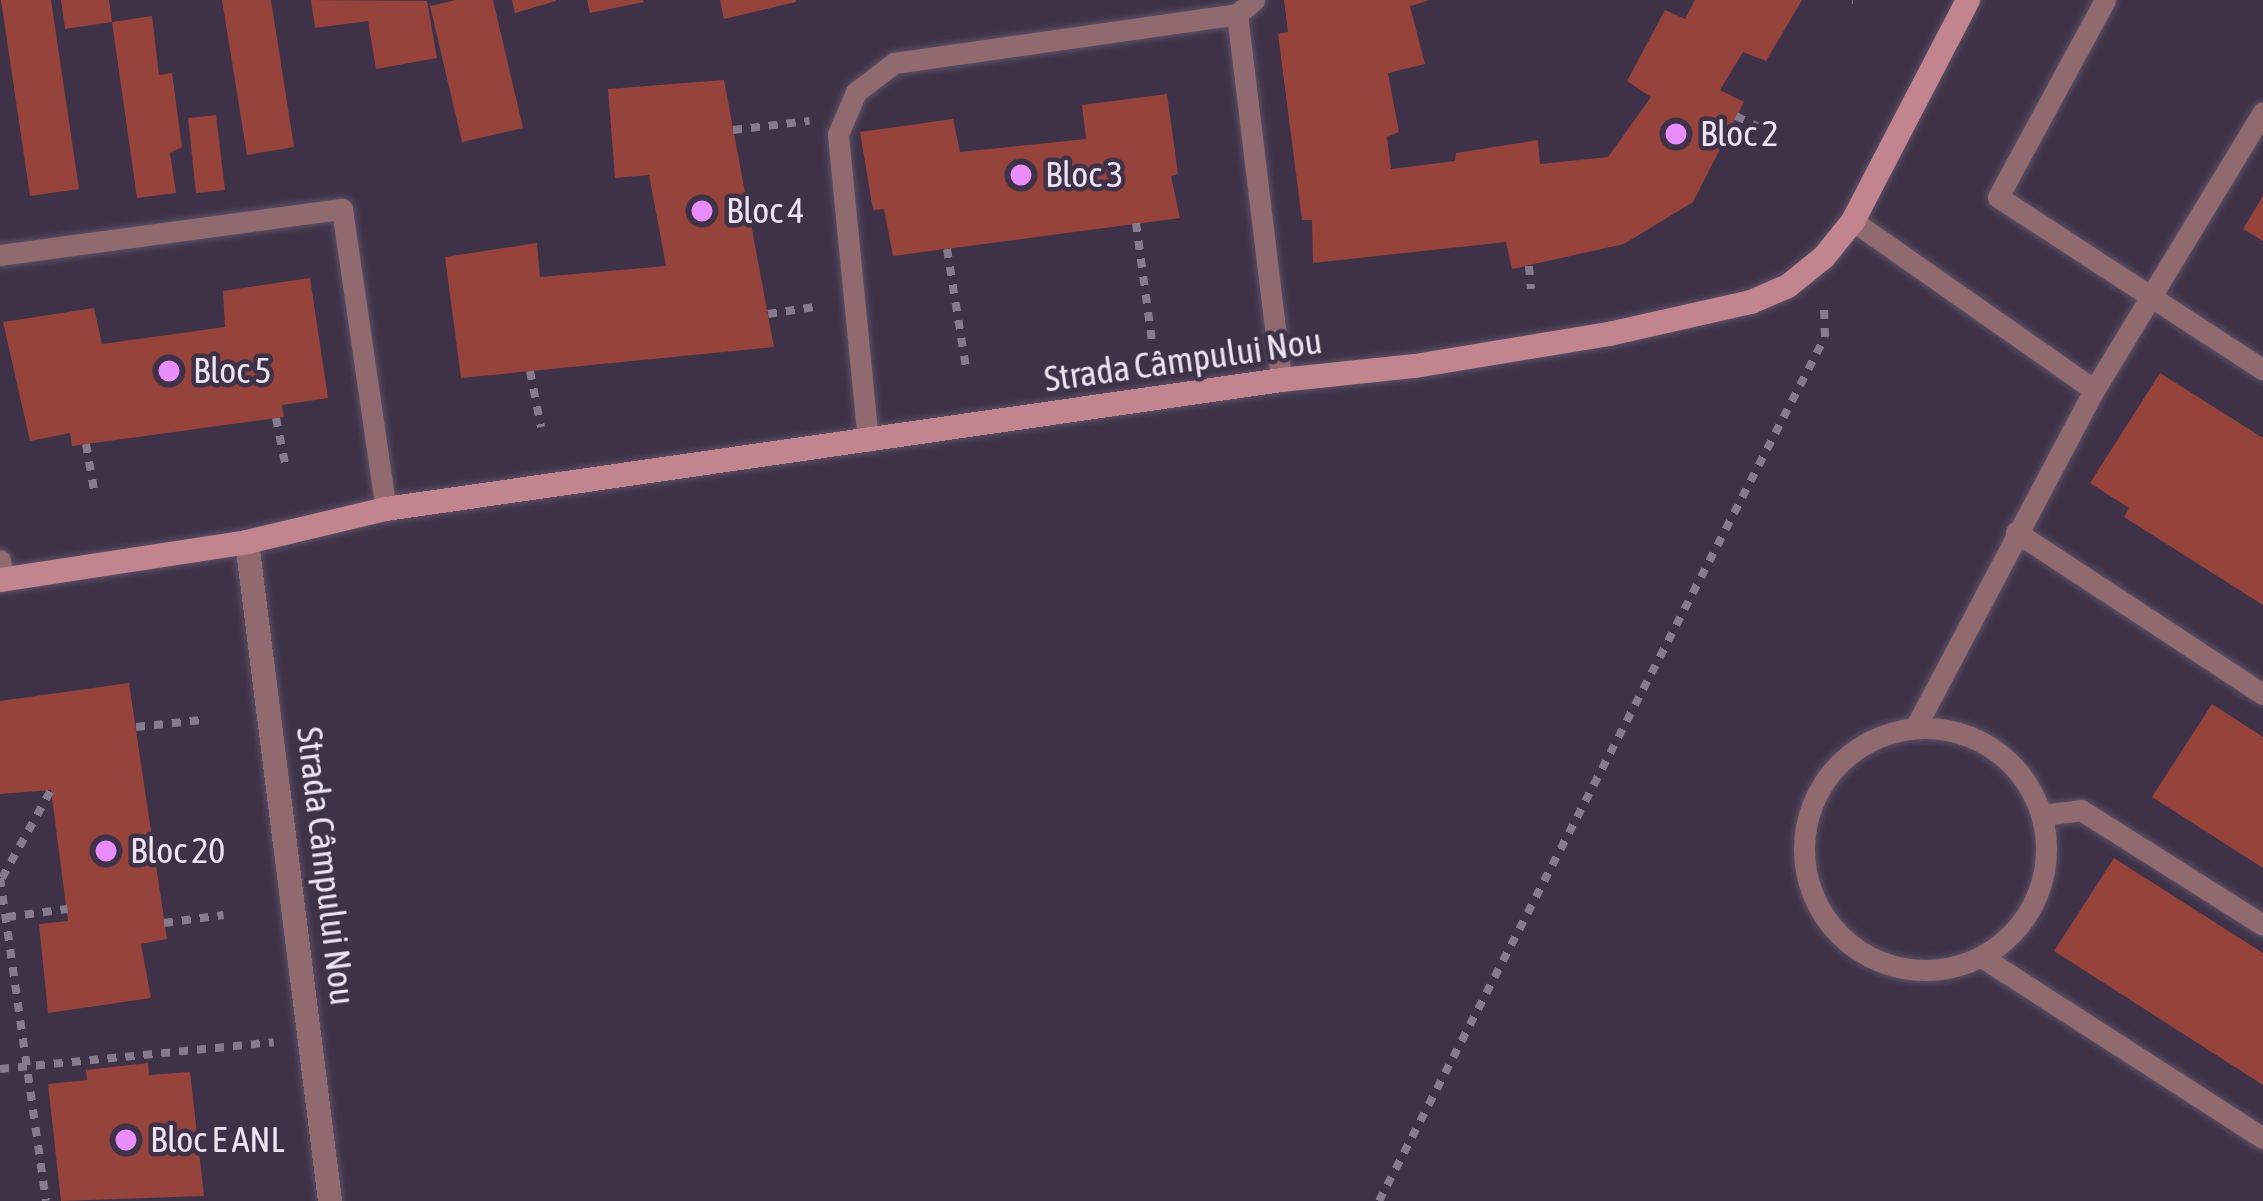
<!DOCTYPE html>
<html>
<head>
<meta charset="utf-8">
<style>
  body { margin:0 }
  #map { position:relative; width:2263px; height:1201px; overflow:hidden; background:#3f3248; font-family:"Asap Condensed",sans-serif }
  div>[style] { position:absolute }
  .building>* { inset:0; background:#95433b }
  .path>* { height:8px; margin-top:-4px; transform-origin:0; background:repeating-linear-gradient(90deg,#867b8e 0 9px,transparent 0 18px) }
  .roads { filter:drop-shadow(0 0 3px #5b4f64) drop-shadow(0 0 3px #5b4f64) }
  .lane>* { height:21px; margin:-10.5px; padding:0 10.5px; transform-origin:10.5px; border-radius:10.5px; background:#916a70 }
  .lane>.ring { margin:-10.5px; padding:0; box-sizing:content-box; background:none; border:21px solid #916a70; border-radius:50% }
  .street>* { height:24px; margin:-12px; padding:0 12px; transform-origin:12px; border-radius:12px; background:#916a70 }
  .secondary>* { height:24px; margin:-12px; padding:0 12px; transform-origin:12px; border-radius:12px; background:#c28590 }
  .dots>* { width:33px; height:33px; translate:-50% -50%; box-sizing:border-box; border:6px solid #3f3248; border-radius:50% }
  span { translate:-50% -50%; white-space:nowrap; text-align:center; line-height:1.15; -webkit-text-stroke:9px #3f3248; paint-order:stroke }
  .poi-label { font-size:36px; color:#ede5f4 }
  .left { translate:0 -50%; text-align:left }
  .street-label { font-size:36px; color:#ede5f4 }
</style>
</head>
<body>
<div id="map">
  <div class="building">
    <i style="clip-path:polygon(1px 0,51px 0,79px 189px,30px 196px)"></i>
    <i style="clip-path:polygon(61px 0,109px 0,112px 22px,65px 29px)"></i>
    <i style="clip-path:polygon(222px 0,271px 0,294px 147px,247px 155px)"></i>
    <i style="clip-path:polygon(311px 0,427px 1px,437px 58px,376px 69px,368px 21px,315px 28px)"></i>
    <i style="clip-path:polygon(456px 0,493px 0,523px 128px,462px 142px,430px 6px)"></i>
    <i style="clip-path:polygon(512px 0,556px 0,556px 1px,515px 13px)"></i>
    <i style="clip-path:polygon(587px 0,643px 0,644px 2px,590px 13px)"></i>
    <i style="clip-path:polygon(720px 0,796px 0,796px 2px,724px 19px)"></i>
    <i style="clip-path:polygon(1284px 0,1430px 0,1410px 6px,1425px 64px,1388px 73px,1399px 132px,1387px 137px,1391px 169px,1455px 161px,1456px 153px,1538px 140px,1540px 164px,1608px 157px,1651px 97px,1627px 81px,1665px 10px,1685px 19px,1695px 0,1802px 0,1766px 61px,1743px 52px,1720px 90px,1744px 102px,1693px 202px,1624px 244px,1512px 269px,1506px 242px,1313px 263px,1312px 220px,1302px 220px,1278px 34px,1288px 32px)"></i>
    <i style="clip-path:polygon(152px 16px,159px 75px,172px 73px,182px 147px,170px 153px,176px 193px,137px 198px,112px 22px)"></i>
    <i style="clip-path:polygon(724px 80px,774px 347px,461px 378px,445px 257px,537px 243px,540px 277px,666px 266px,649px 175px,615px 178px,608px 89px)"></i>
    <i style="clip-path:polygon(1167px 94px,1178px 174px,1171px 176px,1180px 218px,893px 256px,884px 209px,873px 210px,860px 132px,953px 119px,960px 152px,1086px 139px,1082px 105px)"></i>
    <i style="clip-path:polygon(216px 115px,225px 190px,196px 193px,188px 118px)"></i>
    <i style="clip-path:polygon(2263px 196px,2263px 241px,2243px 229px)"></i>
    <i style="clip-path:polygon(310px 278px,328px 398px,282px 405px,284px 417px,72px 446px,70px 433px,30px 441px,3px 322px,94px 308px,102px 344px,225px 327px,223px 291px)"></i>
    <i style="clip-path:polygon(2160px 373px,2263px 438px,2263px 605px,2124px 517px,2129px 508px,2090px 483px)"></i>
    <i style="clip-path:polygon(129px 683px,167px 939px,141px 944px,151px 998px,48px 1013px,39px 924px,68px 921px,51px 790px,0 794px,0 701px)"></i>
    <i style="clip-path:polygon(2212px 704px,2263px 737px,2263px 868px,2152px 797px)"></i>
    <i style="clip-path:polygon(2114px 858px,2263px 953px,2263px 1085px,2054px 951px)"></i>
    <i style="clip-path:polygon(148px 1063px,149px 1075px,190px 1072px,204px 1196px,61px 1201px,48px 1084px,87px 1080px,86px 1070px)"></i>
  </div>
  <div class="path">
    <i style="left:1852px;top:0;width:1px"></i>
    <i style="left:1736px;top:116px;width:50px;rotate:26.1deg"></i>
    <i style="left:733px;top:130px;width:77px;rotate:-6.8deg"></i>
    <i style="left:1136px;top:223px;width:119px;rotate:82.3deg"></i>
    <i style="left:947px;top:249px;width:120px;rotate:80.9deg"></i>
    <i style="left:1529px;top:266px;width:23px;rotate:85deg"></i>
    <i style="left:768px;top:314px;width:53px;rotate:-8.7deg"></i>
    <i style="left:530px;top:371px;width:57px;rotate:78.9deg"></i>
    <i style="left:276px;top:418px;width:46px;rotate:78.7deg"></i>
    <i style="left:86px;top:444px;width:47px;rotate:80.1deg"></i>
    <i style="left:136px;top:727px;width:66px;rotate:-6.1deg"></i>
    <i style="left:0;top:878px;width:326px;rotate:81.9deg"></i>
    <i style="left:2px;top:878px;width:101px;rotate:-60.9deg"></i>
    <i style="left:7px;top:917px;width:61px;rotate:-7.6deg"></i>
    <i style="left:164px;top:923px;width:60px;rotate:-7.7deg"></i>
    <i style="left:0;top:1069px;width:275px;rotate:-5.6deg"></i>
    <i style="left:1379px;top:1201px;width:972px;rotate:-62.7deg"></i>
    <i style="left:1825px;top:337px;width:34px;rotate:-92deg"></i>
  </div>
  <div class="roads">
    <div class="lane">
      <i style="left:2105px;top:0;width:224px;rotate:118.5deg"></i>
      <i style="left:1998px;top:197px;width:316px;rotate:33.1deg"></i>
      <i style="left:1237px;top:14px;width:369px;rotate:83.1deg"></i>
      <i style="left:1853px;top:221px;width:294px;rotate:35deg"></i>
      <i style="left:0;top:255px;width:345px;rotate:-7.7deg"></i>
      <i style="left:342px;top:209px;width:303px;rotate:81.7deg"></i>
      <i style="left:868px;top:441px;width:308px;rotate:-95.6deg"></i>
      <i style="left:838px;top:134px;width:46px;rotate:-66.8deg"></i>
      <i style="left:856px;top:92px;width:48px;rotate:-37.3deg"></i>
      <i style="left:894px;top:63px;width:346px;rotate:-8.1deg"></i>
      <i style="left:1237px;top:14px;width:22px;rotate:-39deg"></i>
      <i style="left:2016px;top:532px;width:295px;rotate:33.3deg"></i>
      <i style="left:0;top:560px;width:19px;rotate:81deg"></i>
      <i style="left:1915px;top:728px;width:382px;rotate:-62.1deg"></i>
      <i style="left:2094px;top:390px;width:325px;rotate:-58.7deg"></i>
      <i class="ring" style="left:1804px;top:728px;width:221px;height:221px"></i>
      <i style="left:2042px;top:815px;width:39px;rotate:-7deg"></i>
      <i style="left:2081px;top:810px;width:215px;rotate:32.3deg"></i>
      <i style="left:1982px;top:957px;width:334px;rotate:32.8deg"></i>
    </div>
    <div class="street">
      <i style="left:247px;top:542px;width:664px;rotate:82.82deg"></i>
    </div>
    <div class="secondary">
      <i style="left:0;top:580px;width:250px;rotate:-8.7deg"></i>
      <i style="left:247px;top:542px;width:143px;rotate:-13.4deg"></i>
      <i style="left:386px;top:509px;width:904px;rotate:-8.2deg"></i>
      <i style="left:1281px;top:380px;width:135px;rotate:-6deg"></i>
      <i style="left:1415px;top:366px;width:197px;rotate:-9.4deg"></i>
      <i style="left:1609px;top:334px;width:146px;rotate:-12.7deg"></i>
      <i style="left:1751px;top:302px;width:40px;rotate:-23.4deg"></i>
      <i style="left:1788px;top:286px;width:46px;rotate:-38.9deg"></i>
      <i style="left:1824px;top:257px;width:46px;rotate:-51.1deg"></i>
      <i style="left:1853px;top:221px;width:249px;rotate:-62.5deg"></i>
    </div>
  </div>
  <div class="dots">
    <i style="left:1676px;top:134px;background:#ea8dfc"></i>
    <i style="left:1021px;top:175px;background:#ea8dfc"></i>
    <i style="left:702px;top:211px;background:#ea8dfc"></i>
    <i style="left:169px;top:371px;background:#ea8dfc"></i>
    <i style="left:106px;top:851px;background:#ea8dfc"></i>
    <i style="left:126px;top:1140px;background:#ea8dfc"></i>
  </div>
  <div class="poi-label">
    <span class="left" style="left:1700px;top:134px">Bloc 2</span>
    <span class="left" style="left:1045px;top:175px">Bloc 3</span>
    <span class="left" style="left:726px;top:211px">Bloc 4</span>
    <span class="left" style="left:193px;top:371px">Bloc 5</span>
    <span class="left" style="left:130px;top:851px">Bloc 20</span>
    <span class="left" style="left:150px;top:1140px">Bloc E ANL</span>
  </div>
  <div class="street-label">
    <span style="left:1183px;top:360px;rotate:-8deg">Strada Câmpului Nou</span>
    <span style="left:326px;top:866px;rotate:83deg">Strada Câmpului Nou</span>
  </div>
</div>
</body>
</html>
